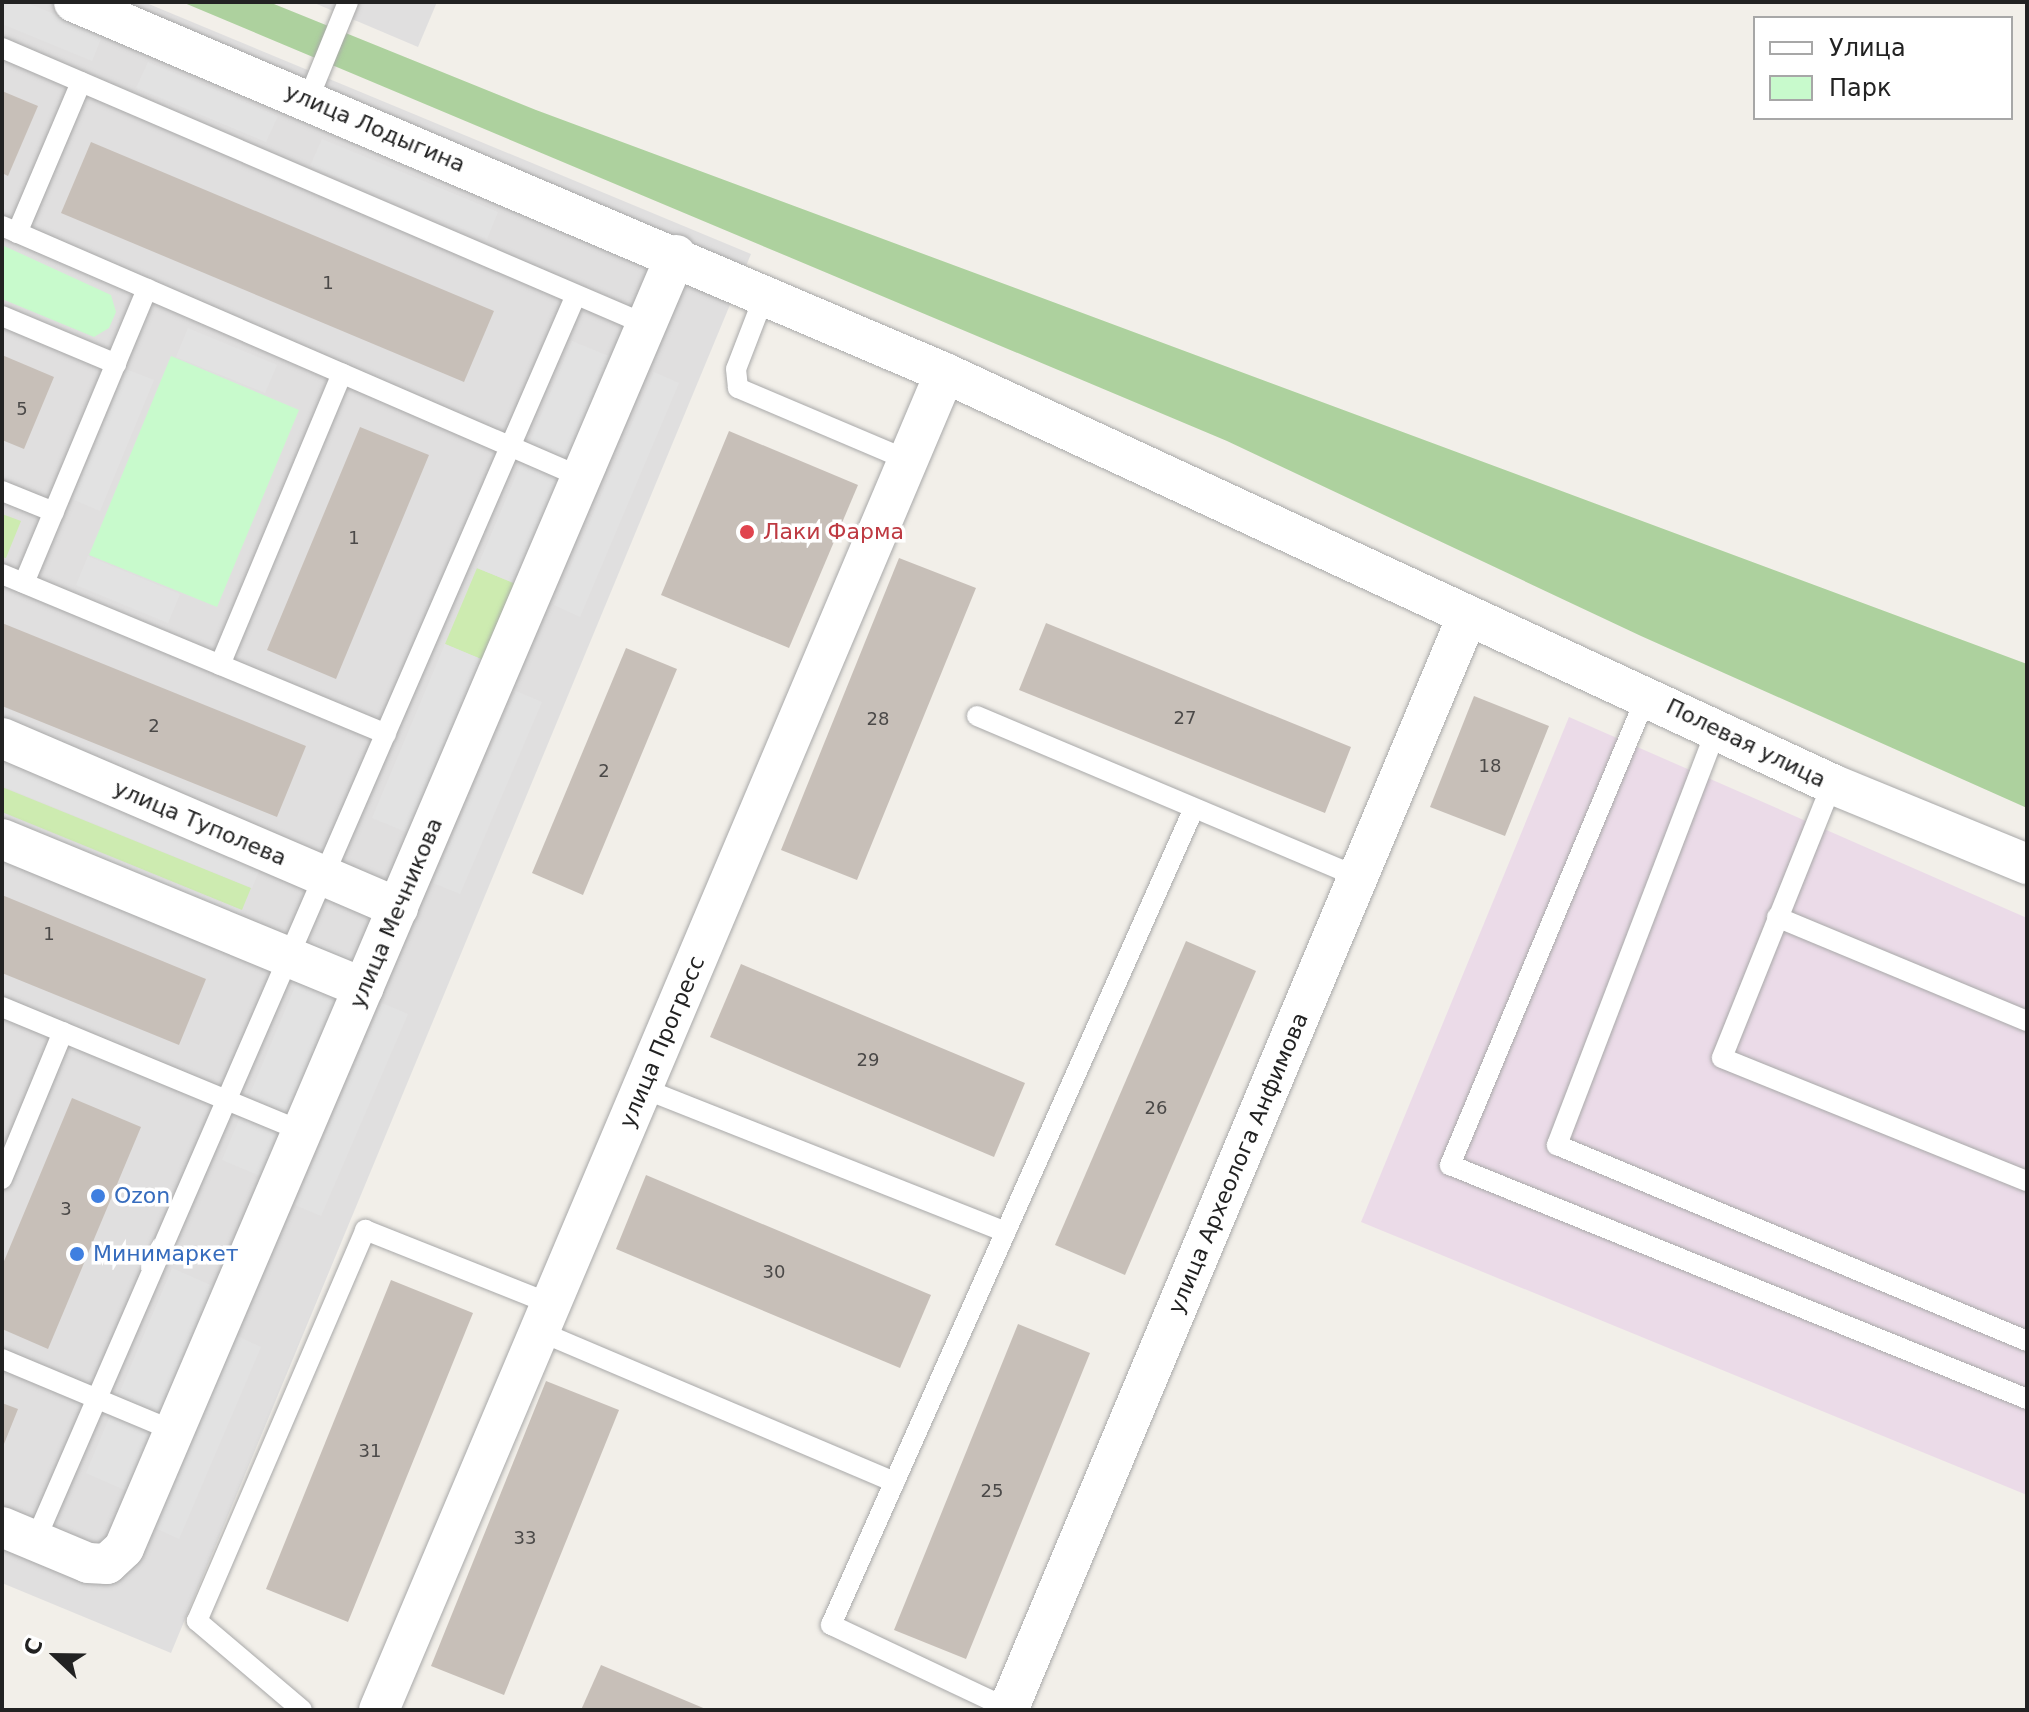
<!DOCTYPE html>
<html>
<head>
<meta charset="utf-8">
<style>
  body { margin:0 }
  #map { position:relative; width:2029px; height:1712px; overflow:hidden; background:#f2efe9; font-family:"DejaVu Sans",sans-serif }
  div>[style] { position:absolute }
  .residential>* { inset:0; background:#e0dfdf }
  .industrial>* { inset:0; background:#ebdbe8 }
  .grass>* { inset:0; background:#cdebb0 }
  .forest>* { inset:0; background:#add19e }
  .park>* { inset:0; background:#c8facc }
  .parking>* { inset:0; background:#e2e2e2 }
  .building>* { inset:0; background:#c7bfb8 }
  .roads { filter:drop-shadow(0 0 2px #a9a9a9) drop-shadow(0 0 2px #a9a9a9) }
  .lane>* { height:20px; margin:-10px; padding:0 10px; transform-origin:10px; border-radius:10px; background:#fff }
  .street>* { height:40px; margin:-20px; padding:0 20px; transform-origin:20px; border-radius:20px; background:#fff }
  .dots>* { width:22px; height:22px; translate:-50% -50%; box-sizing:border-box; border:4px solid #fff; border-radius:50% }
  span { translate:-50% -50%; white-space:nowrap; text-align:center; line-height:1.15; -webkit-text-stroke:7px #fff; paint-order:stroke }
  .number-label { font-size:18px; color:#4b4948 }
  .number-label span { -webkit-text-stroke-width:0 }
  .street-label { font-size:22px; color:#222 }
  .health-label { font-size:22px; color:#be3a42 }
  .left { translate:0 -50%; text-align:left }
  .shop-label { font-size:22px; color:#366cbe }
  .frame { position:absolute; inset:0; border:4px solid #222; pointer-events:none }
  .legend { position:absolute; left:1753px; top:16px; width:260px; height:104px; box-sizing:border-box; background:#fff; border:2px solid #a7a7a7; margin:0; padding:10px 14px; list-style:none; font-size:24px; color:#222 }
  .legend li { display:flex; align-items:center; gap:16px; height:40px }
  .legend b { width:40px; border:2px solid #a7a7a7 }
  .north { position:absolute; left:16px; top:1616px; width:80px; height:80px; -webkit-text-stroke:6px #fff; paint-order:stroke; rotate:292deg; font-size:22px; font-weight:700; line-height:32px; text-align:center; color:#222 }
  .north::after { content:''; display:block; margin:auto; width:28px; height:36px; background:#222; clip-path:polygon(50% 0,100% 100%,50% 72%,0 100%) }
</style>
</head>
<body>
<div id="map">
  <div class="residential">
    <i style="clip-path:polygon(2px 2px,144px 2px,751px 254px,171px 1653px,2px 1583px)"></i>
    <i style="clip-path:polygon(312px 2px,437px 2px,418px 47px)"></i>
  </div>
  <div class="industrial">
    <i style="clip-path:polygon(1569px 717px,2027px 918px,2027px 1495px,1361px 1222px)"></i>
  </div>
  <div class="grass">
    <i style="clip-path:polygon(2px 514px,21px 521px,6px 558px,2px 557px)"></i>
    <i style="clip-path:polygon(477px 568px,521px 586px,488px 662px,445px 644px)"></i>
    <i style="clip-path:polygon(2px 787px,251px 888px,242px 910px,2px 812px)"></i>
  </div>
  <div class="forest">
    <i style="clip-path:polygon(182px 2px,269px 2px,536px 110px,2027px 664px,2027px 808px,1641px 636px,1227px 441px)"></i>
  </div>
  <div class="park">
    <i style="clip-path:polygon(2px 245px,111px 295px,116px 312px,109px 328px,94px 337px,2px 299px)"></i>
    <i style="clip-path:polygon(171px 356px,299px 410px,217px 607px,89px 555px)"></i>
  </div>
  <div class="parking">
    <i style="clip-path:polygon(2px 2px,25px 2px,103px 34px,92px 61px,2px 24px)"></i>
    <i style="clip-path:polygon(148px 62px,278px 116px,266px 142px,136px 88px)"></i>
    <i style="clip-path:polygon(322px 139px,498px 212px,487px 239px,310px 166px)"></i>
    <i style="clip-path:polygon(188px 328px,277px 365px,265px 393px,176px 357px)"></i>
    <i style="clip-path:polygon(572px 341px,616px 359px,521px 586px,477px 568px)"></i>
    <i style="clip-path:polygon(126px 369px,154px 380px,100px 511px,72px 499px)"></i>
    <i style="clip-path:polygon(654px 372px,679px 383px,580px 617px,554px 605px)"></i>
    <i style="clip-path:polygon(88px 556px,180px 594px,168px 623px,76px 585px)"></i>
    <i style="clip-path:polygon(445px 644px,488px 662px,416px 836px,372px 818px)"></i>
    <i style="clip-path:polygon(516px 691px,542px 702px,460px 894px,433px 883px)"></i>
    <i style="clip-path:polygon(2px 758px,262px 864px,252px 888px,2px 786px)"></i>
    <i style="clip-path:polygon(2px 813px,241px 911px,233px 931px,2px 836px)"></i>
    <i style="clip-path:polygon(314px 942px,358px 960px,265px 1178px,222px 1160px)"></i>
    <i style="clip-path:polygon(382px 1003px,408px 1014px,321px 1216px,295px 1205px)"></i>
    <i style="clip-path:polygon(172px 1268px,215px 1287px,129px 1492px,86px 1473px)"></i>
    <i style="clip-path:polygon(235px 1335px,261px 1347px,179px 1539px,153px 1527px)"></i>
  </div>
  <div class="building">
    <i style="clip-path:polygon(2px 91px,38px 106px,8px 176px,2px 173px)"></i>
    <i style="clip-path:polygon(91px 142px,494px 311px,464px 382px,61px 213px)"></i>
    <i style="clip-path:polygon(2px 355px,54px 377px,24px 449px,2px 440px)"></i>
    <i style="clip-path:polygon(360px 427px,429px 455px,336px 679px,267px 650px)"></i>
    <i style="clip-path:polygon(729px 431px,858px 485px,789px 648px,661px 595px)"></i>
    <i style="clip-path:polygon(899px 558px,976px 588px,857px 880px,781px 850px)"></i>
    <i style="clip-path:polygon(2px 623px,306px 746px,277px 817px,2px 706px)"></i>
    <i style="clip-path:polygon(1046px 623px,1351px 747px,1325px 813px,1019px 690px)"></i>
    <i style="clip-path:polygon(626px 648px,677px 669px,583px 895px,532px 873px)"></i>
    <i style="clip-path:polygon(1474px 696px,1549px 726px,1505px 836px,1430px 807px)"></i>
    <i style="clip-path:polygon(2px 895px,206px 979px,179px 1045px,2px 973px)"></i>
    <i style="clip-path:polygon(1186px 941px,1256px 971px,1125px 1275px,1055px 1245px)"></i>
    <i style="clip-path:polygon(741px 964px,1025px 1083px,994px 1157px,710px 1037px)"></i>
    <i style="clip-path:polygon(72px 1098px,141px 1127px,48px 1349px,2px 1329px,2px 1266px)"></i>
    <i style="clip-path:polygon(646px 1175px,931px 1295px,900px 1368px,616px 1249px)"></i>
    <i style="clip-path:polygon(391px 1280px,473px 1313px,348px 1622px,266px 1589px)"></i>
    <i style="clip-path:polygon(1018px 1324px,1090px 1353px,966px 1659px,894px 1630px)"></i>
    <i style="clip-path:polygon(546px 1381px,619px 1410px,504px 1695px,431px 1666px)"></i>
    <i style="clip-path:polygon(2px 1403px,18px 1409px,2px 1449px)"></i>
    <i style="clip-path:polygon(601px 1665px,708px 1710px,581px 1710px)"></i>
  </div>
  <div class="roads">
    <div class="lane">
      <i style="left:2px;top:48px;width:702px;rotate:23.24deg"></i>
      <i style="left:308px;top:100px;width:106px;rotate:-67.8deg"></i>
      <i style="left:2px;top:226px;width:631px;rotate:23.44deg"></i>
      <i style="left:17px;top:233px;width:164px;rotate:-67deg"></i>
      <i style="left:765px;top:294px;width:80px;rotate:111.1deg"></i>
      <i style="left:736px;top:369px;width:19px;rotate:84deg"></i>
      <i style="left:738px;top:388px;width:185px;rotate:23deg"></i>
      <i style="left:2px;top:316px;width:124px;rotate:22.8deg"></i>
      <i style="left:2px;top:491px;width:56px;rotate:22deg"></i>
      <i style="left:2px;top:574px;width:416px;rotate:22.6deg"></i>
      <i style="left:24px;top:583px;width:319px;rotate:-67.3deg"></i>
      <i style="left:220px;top:665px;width:316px;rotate:-67.3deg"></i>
      <i style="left:1647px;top:695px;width:510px;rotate:112.74deg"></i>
      <i style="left:1450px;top:1165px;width:623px;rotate:22.07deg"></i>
      <i style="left:977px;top:716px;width:414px;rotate:22.9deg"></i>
      <i style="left:1717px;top:728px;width:447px;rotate:111deg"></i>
      <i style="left:1557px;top:1145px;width:509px;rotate:22.64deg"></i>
      <i style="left:1832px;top:784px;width:295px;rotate:111.9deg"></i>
      <i style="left:1722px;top:1058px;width:329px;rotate:22deg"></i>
      <i style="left:1777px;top:917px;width:271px;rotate:22.6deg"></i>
      <i style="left:2px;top:1007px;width:325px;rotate:22.5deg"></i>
      <i style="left:642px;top:1088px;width:391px;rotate:21.6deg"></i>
      <i style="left:2px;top:1179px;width:159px;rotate:-67.5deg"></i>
      <i style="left:541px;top:1332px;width:384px;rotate:23deg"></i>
      <i style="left:2px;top:1359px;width:186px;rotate:22.7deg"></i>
      <i style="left:35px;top:1541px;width:1358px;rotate:-66.53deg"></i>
      <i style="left:1009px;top:1709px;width:197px;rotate:-154.7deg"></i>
      <i style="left:831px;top:1625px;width:894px;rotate:-66.04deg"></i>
      <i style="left:302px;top:1710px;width:138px;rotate:-139.7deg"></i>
      <i style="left:197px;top:1621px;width:426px;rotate:-66.7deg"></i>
      <i style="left:365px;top:1230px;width:202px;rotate:21.7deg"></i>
    </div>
    <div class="street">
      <i style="left:74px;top:2px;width:947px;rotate:23.07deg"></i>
      <i style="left:945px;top:373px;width:978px;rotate:24.86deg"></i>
      <i style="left:1832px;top:784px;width:211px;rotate:22.3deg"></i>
      <i style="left:2px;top:738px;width:431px;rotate:23.2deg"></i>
      <i style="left:2px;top:839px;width:391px;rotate:22.4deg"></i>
      <i style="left:2px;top:1527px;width:93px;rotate:22.7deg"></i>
      <i style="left:88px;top:1563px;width:19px;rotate:3deg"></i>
      <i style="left:107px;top:1564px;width:23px;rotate:-43deg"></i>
      <i style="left:124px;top:1548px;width:1406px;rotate:-66.88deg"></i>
      <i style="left:379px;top:1710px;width:1452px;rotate:-67.06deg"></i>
      <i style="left:1008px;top:1710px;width:1185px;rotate:-67.22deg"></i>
    </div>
  </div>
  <div class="dots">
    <i style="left:747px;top:532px;background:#e0444e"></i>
    <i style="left:98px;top:1196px;background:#3f7fe0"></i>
    <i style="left:77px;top:1254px;background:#3f7fe0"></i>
  </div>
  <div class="number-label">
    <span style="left:328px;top:283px">1</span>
    <span style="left:22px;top:409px">5</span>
    <span style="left:354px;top:538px">1</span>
    <span style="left:1185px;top:718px">27</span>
    <span style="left:878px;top:719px">28</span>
    <span style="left:154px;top:726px">2</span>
    <span style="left:1490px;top:766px">18</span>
    <span style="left:604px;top:771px">2</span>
    <span style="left:49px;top:934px">1</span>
    <span style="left:868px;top:1060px">29</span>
    <span style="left:1156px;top:1108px">26</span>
    <span style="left:66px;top:1209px">3</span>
    <span style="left:774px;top:1272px">30</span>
    <span style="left:370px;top:1451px">31</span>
    <span style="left:992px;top:1491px">25</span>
    <span style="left:525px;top:1538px">33</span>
  </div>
  <div class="street-label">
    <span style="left:375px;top:128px;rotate:23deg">улица Лодыгина</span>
    <span style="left:1746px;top:743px;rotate:26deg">Полевая улица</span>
    <span style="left:200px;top:823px;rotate:23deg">улица Туполева</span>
    <span style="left:396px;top:913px;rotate:-67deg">улица Мечникова</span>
    <span style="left:662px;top:1042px;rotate:-67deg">улица Прогресс</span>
    <span style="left:1238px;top:1163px;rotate:-67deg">улица Археолога Анфимова</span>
  </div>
  <div class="health-label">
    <span class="left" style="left:763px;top:532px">Лаки Фарма</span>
  </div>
  <div class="shop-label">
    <span class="left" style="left:114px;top:1196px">Ozon</span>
    <span class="left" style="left:93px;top:1254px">Минимаркет</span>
  </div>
  <div class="frame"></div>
  <ul class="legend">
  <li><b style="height:10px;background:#fff"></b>Улица</li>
  <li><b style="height:22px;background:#c8facc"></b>Парк</li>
  </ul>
  <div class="north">С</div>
</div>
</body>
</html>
